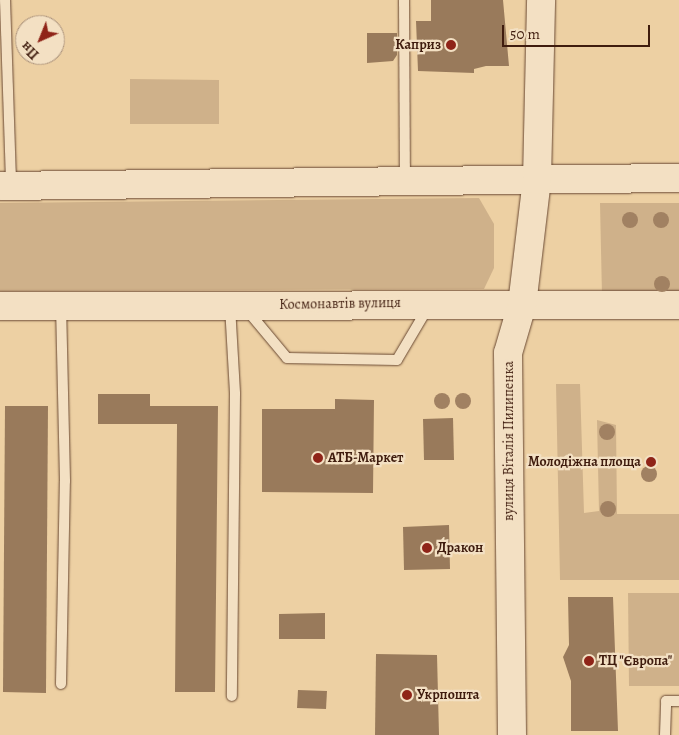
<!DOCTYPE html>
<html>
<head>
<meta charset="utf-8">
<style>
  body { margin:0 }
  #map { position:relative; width:679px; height:735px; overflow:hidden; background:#edd0a3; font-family:Alegreya,serif }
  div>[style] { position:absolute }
  .green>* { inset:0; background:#cfb18a }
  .building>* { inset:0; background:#997a5b }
  .roads { filter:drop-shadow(0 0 1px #6a4933) drop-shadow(0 0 1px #6a4933) }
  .lane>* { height:10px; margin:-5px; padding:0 5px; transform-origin:5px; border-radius:5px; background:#f3e0c3 }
  .secondary>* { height:28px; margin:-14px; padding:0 14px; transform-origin:14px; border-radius:14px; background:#f3e0c3 }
  .trees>* { width:16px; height:16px; margin:-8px; border-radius:50%; background:#a18162 }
  .dots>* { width:14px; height:14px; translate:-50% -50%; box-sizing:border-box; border:2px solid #f3e0c3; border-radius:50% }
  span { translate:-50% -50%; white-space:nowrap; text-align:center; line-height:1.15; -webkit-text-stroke:4.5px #f3e0c3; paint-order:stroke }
  .poi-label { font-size:14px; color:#3f1c0e; font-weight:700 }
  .right { translate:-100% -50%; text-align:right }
  .left { translate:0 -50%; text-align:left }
  .street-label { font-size:14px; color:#3f1c0e }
  .north { position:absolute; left:15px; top:15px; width:50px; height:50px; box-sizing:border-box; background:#f3e0c3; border:1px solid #ab927b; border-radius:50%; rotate:224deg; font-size:14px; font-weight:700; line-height:20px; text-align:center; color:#3f1c0e }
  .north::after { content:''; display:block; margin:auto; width:18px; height:22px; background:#8f2418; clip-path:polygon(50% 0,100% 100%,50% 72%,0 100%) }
  .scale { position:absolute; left:502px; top:25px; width:148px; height:22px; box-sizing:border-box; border:2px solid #3f1c0e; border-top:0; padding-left:6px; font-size:15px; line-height:18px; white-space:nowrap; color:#3f1c0e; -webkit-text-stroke:4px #f3e0c3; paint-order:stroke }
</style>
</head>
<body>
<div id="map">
  <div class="green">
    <i style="clip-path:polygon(130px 79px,219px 80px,219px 124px,130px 124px)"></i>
    <i style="clip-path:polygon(479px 198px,494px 224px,494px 268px,484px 289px,0 291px,0 203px)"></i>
    <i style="clip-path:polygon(600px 203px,679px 203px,679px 295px,602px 296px)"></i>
    <i style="clip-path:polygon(556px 384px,580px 384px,584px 513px,599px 511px,597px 420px,616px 425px,617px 514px,679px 514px,679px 580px,560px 580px)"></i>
    <i style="clip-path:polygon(628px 593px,679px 593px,679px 686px,629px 686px)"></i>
  </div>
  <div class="building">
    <i style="clip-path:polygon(431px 0,503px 0,509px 66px,486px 66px,474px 69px,474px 73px,418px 71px,416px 21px,431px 21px)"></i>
    <i style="clip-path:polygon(367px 33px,397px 33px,397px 55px,393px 61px,367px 63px)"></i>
    <i style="clip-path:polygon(98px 394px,150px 394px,150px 406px,218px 406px,215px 692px,175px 692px,177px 424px,98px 424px)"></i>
    <i style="clip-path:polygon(335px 399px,374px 400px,373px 493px,262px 492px,262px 409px,335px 409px)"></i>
    <i style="clip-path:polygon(5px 406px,48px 406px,46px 693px,3px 692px)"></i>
    <i style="clip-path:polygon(453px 418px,454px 460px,424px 460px,423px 419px)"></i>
    <i style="clip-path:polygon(449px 525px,450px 569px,404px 570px,403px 527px)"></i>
    <i style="clip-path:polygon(568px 597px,613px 597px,618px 731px,571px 731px,571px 681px,563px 657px,569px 645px)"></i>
    <i style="clip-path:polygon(325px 613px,325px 639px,279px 639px,279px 614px)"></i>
    <i style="clip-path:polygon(376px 654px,437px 655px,439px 735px,375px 735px)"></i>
    <i style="clip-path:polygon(298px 690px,327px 691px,326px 709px,297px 708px)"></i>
  </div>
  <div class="roads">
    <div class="lane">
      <i style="left:5px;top:0;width:184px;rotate:88.1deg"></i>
      <i style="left:404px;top:0;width:180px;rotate:89.7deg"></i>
      <i style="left:230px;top:306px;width:88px;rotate:86.7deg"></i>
      <i style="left:235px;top:394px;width:302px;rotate:90.6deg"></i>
      <i style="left:247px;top:310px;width:62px;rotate:50.2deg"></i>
      <i style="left:287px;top:358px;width:110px;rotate:1deg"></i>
      <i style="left:397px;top:360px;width:59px;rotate:-59.5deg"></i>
      <i style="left:61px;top:684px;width:203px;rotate:-88.9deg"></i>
      <i style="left:65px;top:481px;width:175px;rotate:-91.3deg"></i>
      <i style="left:665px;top:735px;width:34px;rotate:-88deg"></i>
      <i style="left:666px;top:701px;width:13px"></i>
    </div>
    <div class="secondary">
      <i style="left:0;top:186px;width:679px;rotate:-0.68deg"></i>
      <i style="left:0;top:306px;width:679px;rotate:-0.08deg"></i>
      <i style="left:512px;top:735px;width:382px;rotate:-90.6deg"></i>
      <i style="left:508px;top:353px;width:50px;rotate:-73.7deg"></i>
      <i style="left:522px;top:305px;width:126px;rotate:-83.2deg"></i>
      <i style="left:537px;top:180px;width:180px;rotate:-88.7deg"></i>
    </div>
  </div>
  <div class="trees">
    <i style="left:630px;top:220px"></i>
    <i style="left:661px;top:220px"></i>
    <i style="left:662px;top:284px"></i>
    <i style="left:442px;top:401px"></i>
    <i style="left:463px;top:401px"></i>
    <i style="left:607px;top:432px"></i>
    <i style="left:649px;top:474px"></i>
    <i style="left:608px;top:509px"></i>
  </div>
  <div class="dots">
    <i style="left:451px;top:45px;background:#8f2418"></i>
    <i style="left:318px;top:458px;background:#8f2418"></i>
    <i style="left:651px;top:462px;background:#8f2418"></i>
    <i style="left:427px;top:548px;background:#8f2418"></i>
    <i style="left:589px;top:661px;background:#8f2418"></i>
    <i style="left:407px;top:695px;background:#8f2418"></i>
  </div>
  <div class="poi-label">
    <span class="right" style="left:441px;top:45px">Каприз</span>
    <span class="left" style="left:328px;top:458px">АТБ-Маркет</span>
    <span class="right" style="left:641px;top:462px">Молодіжна площа</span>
    <span class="left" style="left:437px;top:548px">Дракон</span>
    <span class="left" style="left:599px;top:661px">ТЦ "Європа"</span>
    <span class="left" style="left:417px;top:695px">Укрпошта</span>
  </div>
  <div class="street-label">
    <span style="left:340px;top:304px;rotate:-1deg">Космонавтів вулиця</span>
    <span style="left:509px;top:441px;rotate:-90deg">вулиця Віталія Пилипенка</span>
  </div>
  <div class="north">Пн</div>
  <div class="scale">50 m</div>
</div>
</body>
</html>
